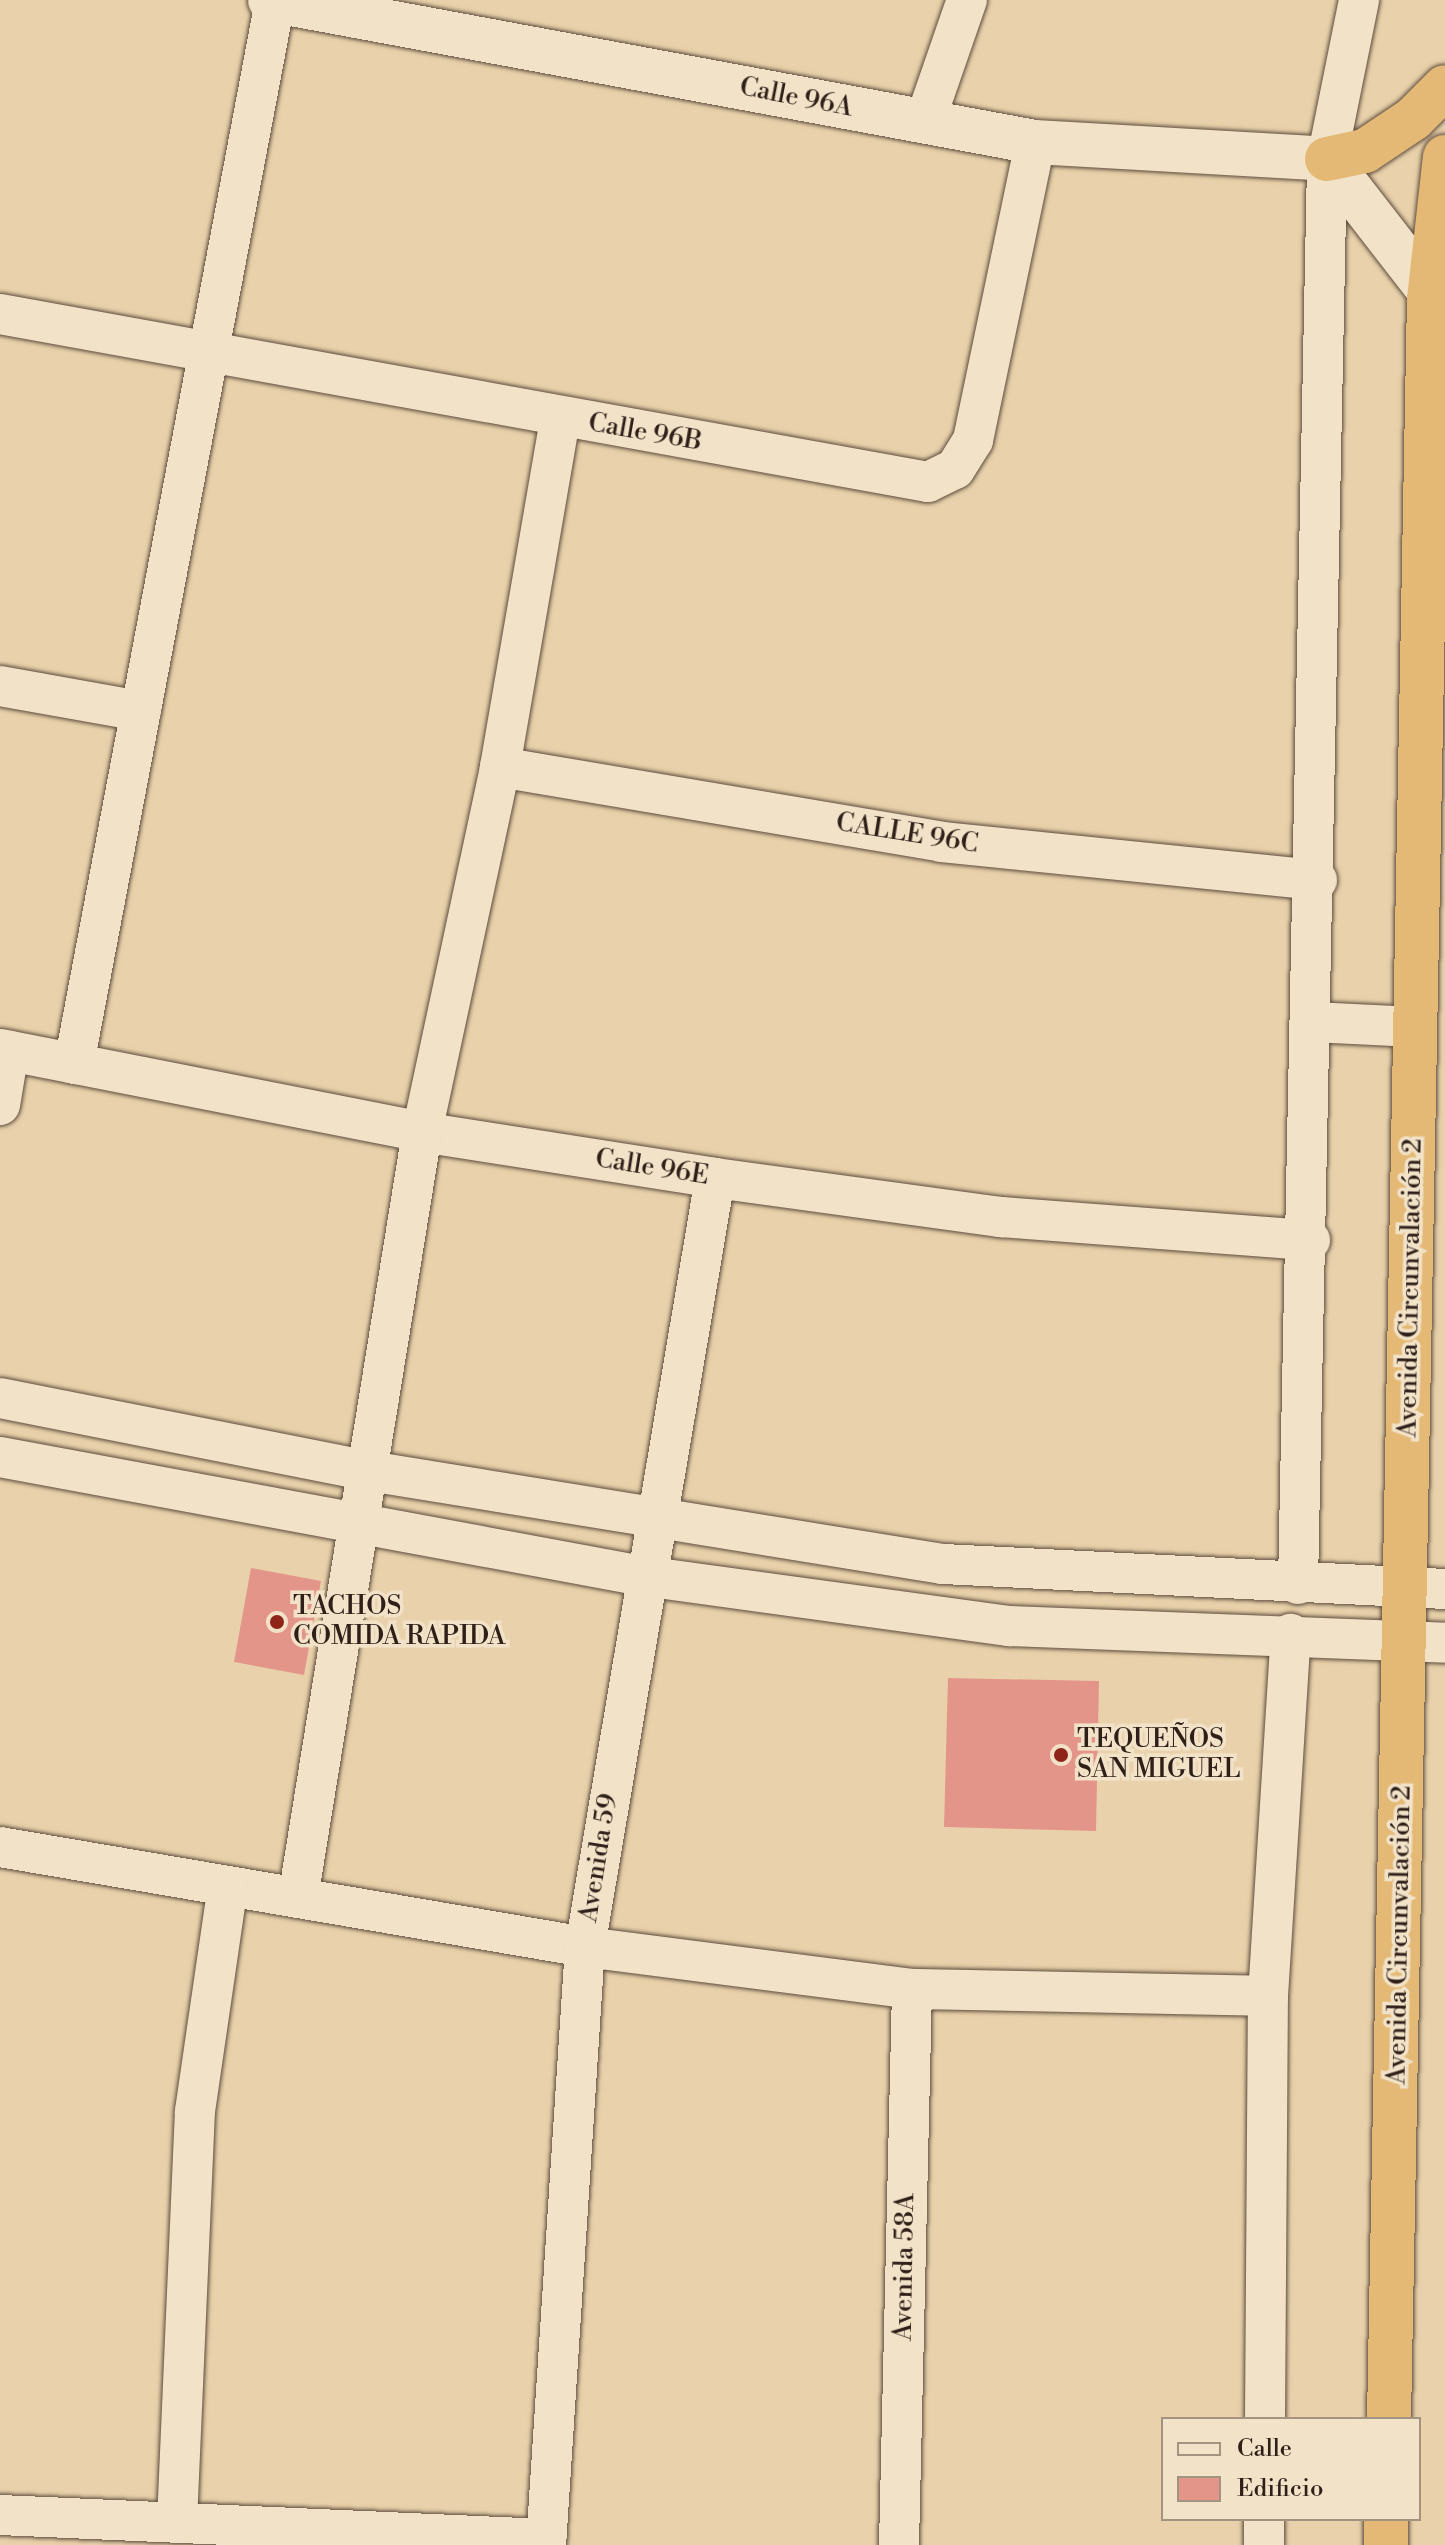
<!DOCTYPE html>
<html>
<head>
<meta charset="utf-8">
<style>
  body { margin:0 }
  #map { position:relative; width:1445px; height:2545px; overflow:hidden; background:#e9d2ab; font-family:"Libre Bodoni",serif }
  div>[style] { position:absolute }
  .building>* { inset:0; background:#e4958a }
  .roads { filter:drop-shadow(0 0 2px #5d4c3e) drop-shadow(0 0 2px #5d4c3e) }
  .minor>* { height:40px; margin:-20px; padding:0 20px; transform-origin:20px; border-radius:20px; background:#f1e2c8 }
  .tertiary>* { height:44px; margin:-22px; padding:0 22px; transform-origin:22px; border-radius:22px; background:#f1e2c8 }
  .trunk>* { height:44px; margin:-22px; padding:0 22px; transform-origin:22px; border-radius:22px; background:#e4b976 }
  .dots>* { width:22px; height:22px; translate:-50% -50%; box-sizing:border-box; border:4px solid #f1e2c8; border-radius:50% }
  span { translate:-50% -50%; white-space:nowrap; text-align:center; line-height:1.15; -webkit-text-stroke:7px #f1e2c8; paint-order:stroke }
  .street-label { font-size:26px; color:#2e1f19 }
  .poi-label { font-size:26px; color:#2e1f19 }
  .left { translate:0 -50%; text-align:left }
  .legend { position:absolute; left:1161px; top:2417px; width:260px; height:104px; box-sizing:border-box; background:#f1e2c8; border:2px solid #a39482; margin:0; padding:10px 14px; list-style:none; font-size:24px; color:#2e1f19 }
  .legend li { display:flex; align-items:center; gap:16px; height:40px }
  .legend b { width:40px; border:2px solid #a39482 }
</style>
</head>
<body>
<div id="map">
  <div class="building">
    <i style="clip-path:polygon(251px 1568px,321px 1581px,304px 1675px,234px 1662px)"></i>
    <i style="clip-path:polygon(948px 1678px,1099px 1681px,1096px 1831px,944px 1827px)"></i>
  </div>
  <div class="roads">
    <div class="minor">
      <i style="left:925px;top:121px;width:128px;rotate:-70.9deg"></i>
      <i style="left:0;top:314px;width:943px;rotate:10.26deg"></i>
      <i style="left:928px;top:482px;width:30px;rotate:-26deg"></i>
      <i style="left:955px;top:469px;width:34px;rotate:-58deg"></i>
      <i style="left:973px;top:440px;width:304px;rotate:-78.2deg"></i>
      <i style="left:0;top:686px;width:143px;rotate:10.1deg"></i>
      <i style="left:500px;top:767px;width:448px;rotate:9.6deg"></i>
      <i style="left:942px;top:842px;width:377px;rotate:5.8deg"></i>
      <i style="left:1312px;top:1022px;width:103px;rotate:2.8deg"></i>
      <i style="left:0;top:1049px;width:430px;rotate:11.1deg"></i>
      <i style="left:422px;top:1132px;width:297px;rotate:8.9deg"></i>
      <i style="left:715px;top:1178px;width:289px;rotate:7.8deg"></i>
      <i style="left:1001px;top:1217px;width:310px;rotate:4.3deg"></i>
      <i style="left:74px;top:1064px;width:1082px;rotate:-79.29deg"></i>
      <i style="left:0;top:1105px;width:55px;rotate:-80.5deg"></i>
      <i style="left:0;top:1398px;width:376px;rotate:11.2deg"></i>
      <i style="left:369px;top:1471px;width:581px;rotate:9.2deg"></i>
      <i style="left:943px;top:1564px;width:503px;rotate:2.85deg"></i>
      <i style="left:0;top:1457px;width:654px;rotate:10.49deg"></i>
      <i style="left:643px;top:1576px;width:370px;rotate:7.8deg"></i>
      <i style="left:1010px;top:1626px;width:435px;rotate:2.2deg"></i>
      <i style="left:1298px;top:1584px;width:1425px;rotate:-88.83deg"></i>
      <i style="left:1327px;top:159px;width:162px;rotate:-78.6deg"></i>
      <i style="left:0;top:1847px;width:593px;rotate:9.7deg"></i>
      <i style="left:585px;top:1947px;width:330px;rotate:7.3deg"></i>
      <i style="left:912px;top:1989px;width:356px;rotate:1.1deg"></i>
      <i style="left:298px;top:1898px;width:776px;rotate:-80.8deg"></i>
      <i style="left:422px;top:1132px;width:373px;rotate:-77.9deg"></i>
      <i style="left:500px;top:767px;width:354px;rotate:-80.2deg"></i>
      <i style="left:1265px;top:2419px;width:423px;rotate:-89.6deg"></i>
      <i style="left:1268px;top:1996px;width:363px;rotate:-86.4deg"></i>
      <i style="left:0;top:2515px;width:547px;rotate:2.52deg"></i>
      <i style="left:177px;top:2522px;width:411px;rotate:-87.5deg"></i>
      <i style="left:195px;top:2111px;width:227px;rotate:-81.7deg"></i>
      <i style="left:546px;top:2545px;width:599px;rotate:-86.27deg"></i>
      <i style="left:585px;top:1947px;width:780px;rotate:-80.4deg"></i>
      <i style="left:899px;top:2545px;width:556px;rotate:-88.66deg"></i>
      <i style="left:1264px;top:2545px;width:26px;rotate:-90deg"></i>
    </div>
    <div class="tertiary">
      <i style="left:270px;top:0;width:778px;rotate:10.52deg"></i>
      <i style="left:1035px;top:142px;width:292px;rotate:3.3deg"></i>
      <i style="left:1327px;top:159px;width:192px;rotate:52.2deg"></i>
    </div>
    <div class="trunk">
      <i style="left:1327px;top:159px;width:39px;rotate:-12deg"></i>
      <i style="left:1365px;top:151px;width:58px;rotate:-33.7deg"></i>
      <i style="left:1413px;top:119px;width:45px;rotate:-45deg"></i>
      <i style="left:1389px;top:2419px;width:2120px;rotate:-88.92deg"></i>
      <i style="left:1429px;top:299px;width:143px;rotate:-83.6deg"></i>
      <i style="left:1386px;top:2545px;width:26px;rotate:-90deg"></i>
    </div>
  </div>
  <div class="dots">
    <i style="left:277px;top:1622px;background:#8f2418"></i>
    <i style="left:1061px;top:1755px;background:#8f2418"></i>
  </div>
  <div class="street-label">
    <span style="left:796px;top:98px;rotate:11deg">Calle 96A</span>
    <span style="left:645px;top:433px;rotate:10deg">Calle 96B</span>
    <span style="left:907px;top:834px;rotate:9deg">CALLE 96C</span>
    <span style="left:652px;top:1168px;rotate:9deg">Calle 96E</span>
    <span style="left:1411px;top:1288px;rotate:-89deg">Avenida Circunvalación 2</span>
    <span style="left:599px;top:1858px;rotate:-81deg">Avenida 59</span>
    <span style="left:1400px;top:1935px;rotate:-89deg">Avenida Circunvalación 2</span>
    <span style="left:905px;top:2267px;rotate:-89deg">Avenida 58A</span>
  </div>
  <div class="poi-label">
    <span class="left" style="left:293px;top:1622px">TACHOS<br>COMIDA RAPIDA</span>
    <span class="left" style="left:1077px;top:1755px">TEQUEÑOS<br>SAN MIGUEL</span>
  </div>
  <ul class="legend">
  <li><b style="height:10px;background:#f1e2c8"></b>Calle</li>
  <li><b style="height:22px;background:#e4958a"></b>Edificio</li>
  </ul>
</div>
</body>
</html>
